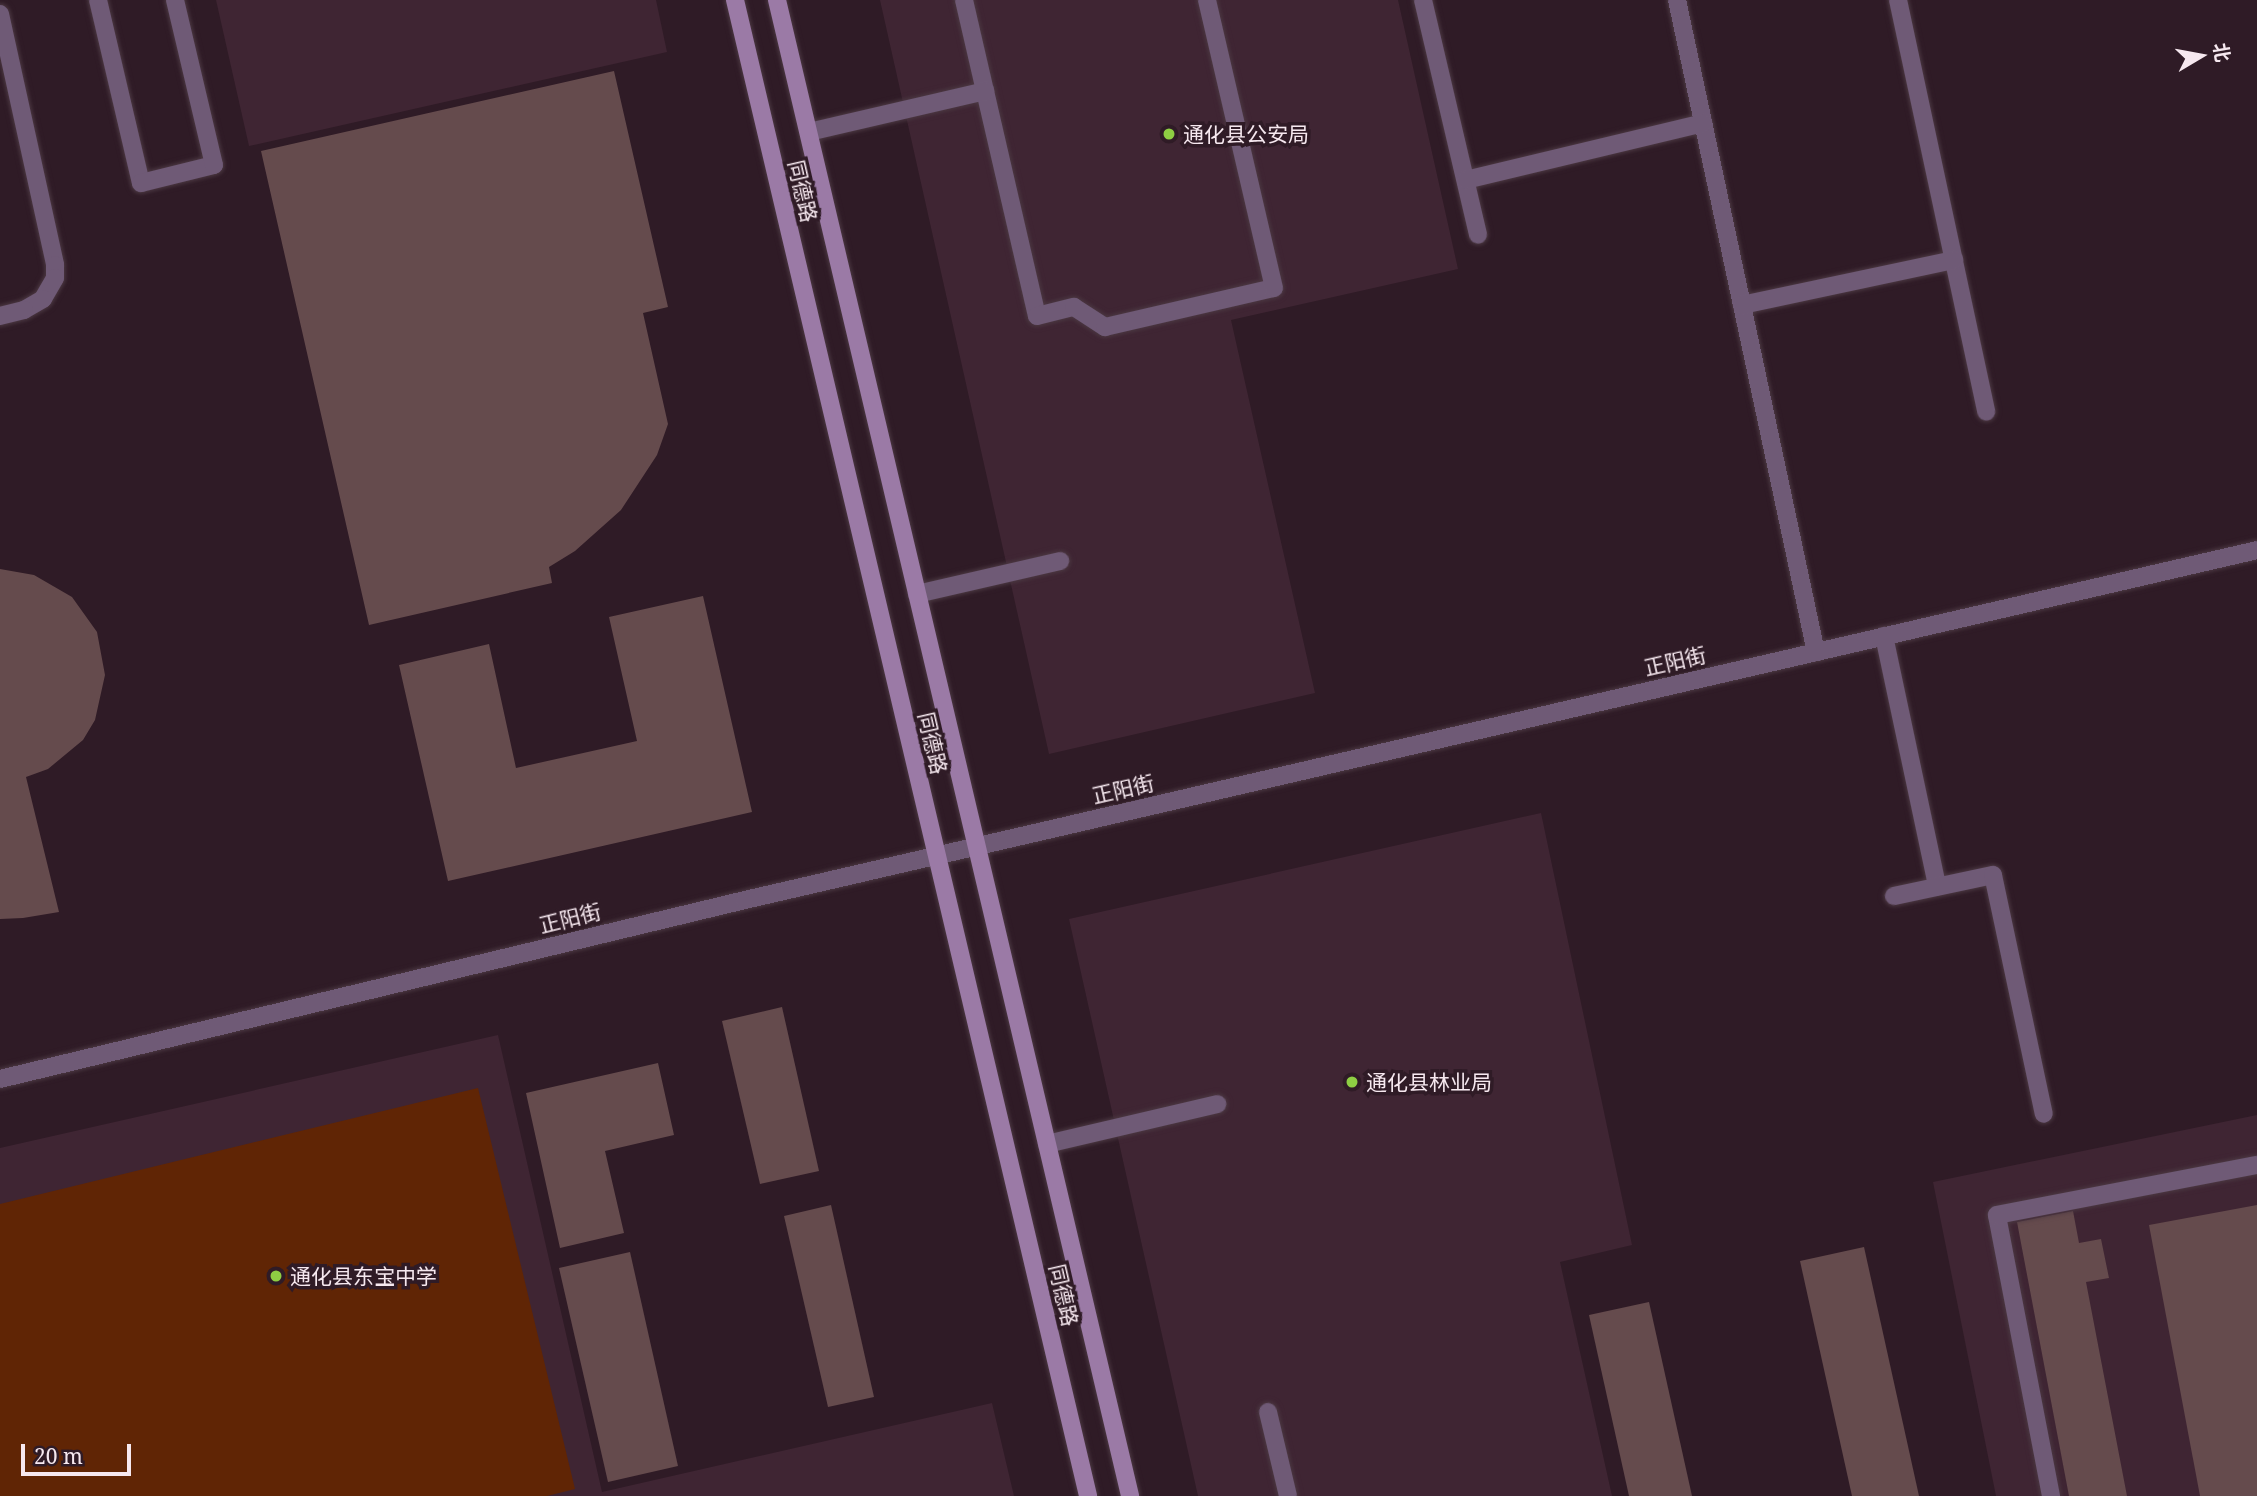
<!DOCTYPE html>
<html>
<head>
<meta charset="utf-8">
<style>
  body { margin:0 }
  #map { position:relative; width:2257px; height:1496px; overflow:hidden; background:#2f1b26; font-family:"Noto Serif","Noto Sans SC",serif }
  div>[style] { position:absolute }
  .built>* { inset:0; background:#3f2533 }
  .green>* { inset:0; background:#602505 }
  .building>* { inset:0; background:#654b4d }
  .roads { filter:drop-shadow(0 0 2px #4b3842) drop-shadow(0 0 2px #4b3842) }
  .service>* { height:18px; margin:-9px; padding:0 9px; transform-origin:9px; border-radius:9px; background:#6f5a76 }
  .tertiary>* { height:18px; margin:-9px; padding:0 9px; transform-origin:9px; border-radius:9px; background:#6f5a76 }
  .secondary>* { height:18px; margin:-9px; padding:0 9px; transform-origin:9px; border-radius:9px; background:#9b7aa6 }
  .dots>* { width:19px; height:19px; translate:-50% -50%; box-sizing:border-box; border:4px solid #2f1b26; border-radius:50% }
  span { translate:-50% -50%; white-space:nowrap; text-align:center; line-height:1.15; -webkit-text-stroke:7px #2f1b26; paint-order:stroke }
  .poi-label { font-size:21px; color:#f6e8ef }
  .left { translate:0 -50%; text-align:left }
  .street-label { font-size:21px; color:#f6e8ef }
  .north { position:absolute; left:2166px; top:21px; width:70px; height:70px; -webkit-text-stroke:5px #2f1b26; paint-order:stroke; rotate:80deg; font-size:19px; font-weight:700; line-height:28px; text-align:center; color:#f6e8ef }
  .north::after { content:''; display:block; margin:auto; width:24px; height:32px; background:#f6e8ef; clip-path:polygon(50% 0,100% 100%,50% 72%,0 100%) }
  .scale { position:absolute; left:21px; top:1444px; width:110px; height:32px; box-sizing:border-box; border:4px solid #f6e8ef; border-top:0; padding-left:9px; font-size:21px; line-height:24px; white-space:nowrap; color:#f6e8ef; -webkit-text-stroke:5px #2f1b26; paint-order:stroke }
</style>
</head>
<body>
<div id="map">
  <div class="built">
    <i style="clip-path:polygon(216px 0,656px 0,667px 52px,249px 146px)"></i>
    <i style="clip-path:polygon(880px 0,1398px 0,1458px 269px,1231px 320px,1315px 693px,1049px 754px)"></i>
    <i style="clip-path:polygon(1541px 813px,1632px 1245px,1560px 1262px,1612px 1496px,1198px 1496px,1069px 919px)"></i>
    <i style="clip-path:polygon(498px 1035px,602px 1492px,992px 1403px,1014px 1496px,0 1496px,0 1148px)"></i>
    <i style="clip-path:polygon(2257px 1115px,2257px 1496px,1996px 1496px,1933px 1182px)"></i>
  </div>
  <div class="green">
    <i style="clip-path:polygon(478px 1088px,575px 1489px,547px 1496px,0 1496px,0 1204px)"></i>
  </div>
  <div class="building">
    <i style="clip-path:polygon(614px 71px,668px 307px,643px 313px,668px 424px,657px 455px,621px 510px,575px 551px,549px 567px,552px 583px,369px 625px,261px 151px)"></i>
    <i style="clip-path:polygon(0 569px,34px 575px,72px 597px,97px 632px,105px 675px,95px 720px,83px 740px,48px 769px,26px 777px,59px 912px,23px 918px,0 919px)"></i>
    <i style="clip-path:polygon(703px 596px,752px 812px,448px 881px,399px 665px,489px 644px,516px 768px,637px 741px,609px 617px)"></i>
    <i style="clip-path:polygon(782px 1007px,819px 1171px,760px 1184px,722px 1021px)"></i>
    <i style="clip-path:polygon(658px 1063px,674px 1135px,605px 1151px,624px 1233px,560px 1248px,526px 1093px)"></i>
    <i style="clip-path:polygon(831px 1205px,874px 1397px,828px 1407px,784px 1216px)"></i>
    <i style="clip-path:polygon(2257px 1205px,2257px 1496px,2200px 1496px,2149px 1225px)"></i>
    <i style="clip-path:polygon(2073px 1211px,2079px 1243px,2101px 1239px,2109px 1278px,2086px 1282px,2127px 1496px,2069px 1496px,2017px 1222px)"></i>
    <i style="clip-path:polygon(1864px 1247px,1919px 1496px,1852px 1496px,1800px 1261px)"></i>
    <i style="clip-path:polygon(630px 1252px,678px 1466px,608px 1482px,559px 1268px)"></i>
    <i style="clip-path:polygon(1649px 1302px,1692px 1496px,1629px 1496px,1589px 1315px)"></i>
  </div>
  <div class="roads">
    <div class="service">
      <i style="left:98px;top:0;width:188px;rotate:76.8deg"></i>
      <i style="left:141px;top:183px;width:75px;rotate:-13.9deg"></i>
      <i style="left:214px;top:165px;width:170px;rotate:-103.3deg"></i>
      <i style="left:964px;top:0;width:324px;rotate:77deg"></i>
      <i style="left:1037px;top:316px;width:38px;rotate:-14deg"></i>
      <i style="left:1074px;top:307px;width:37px;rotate:33deg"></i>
      <i style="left:1105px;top:327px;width:173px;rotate:-13deg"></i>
      <i style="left:1274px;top:288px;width:296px;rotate:-103.1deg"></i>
      <i style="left:1423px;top:0;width:241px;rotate:76.8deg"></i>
      <i style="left:1677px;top:0;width:667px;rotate:77.97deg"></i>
      <i style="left:1898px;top:0;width:421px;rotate:77.9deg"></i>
      <i style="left:0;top:14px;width:257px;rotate:77.6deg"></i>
      <i style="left:55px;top:265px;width:13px;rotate:90deg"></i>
      <i style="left:55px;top:278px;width:24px;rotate:120deg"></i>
      <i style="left:43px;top:299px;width:22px;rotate:150deg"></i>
      <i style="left:24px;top:310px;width:25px;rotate:166deg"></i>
      <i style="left:809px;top:132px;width:181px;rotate:-13.1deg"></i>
      <i style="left:1466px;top:180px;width:244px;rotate:-13.5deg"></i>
      <i style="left:1742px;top:305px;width:217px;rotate:-12deg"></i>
      <i style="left:917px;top:594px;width:147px;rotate:-13deg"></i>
      <i style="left:1884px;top:636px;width:256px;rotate:78deg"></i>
      <i style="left:1894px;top:896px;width:101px;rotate:-12deg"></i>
      <i style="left:1993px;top:875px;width:244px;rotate:78deg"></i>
      <i style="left:1047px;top:1144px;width:175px;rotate:-13.2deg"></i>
      <i style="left:1268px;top:1412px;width:86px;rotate:76.6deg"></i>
      <i style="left:2051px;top:1496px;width:286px;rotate:-100.9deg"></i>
      <i style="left:1997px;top:1215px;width:265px;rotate:-10.9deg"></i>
    </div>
    <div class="tertiary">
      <i style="left:0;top:1079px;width:766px;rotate:-13.51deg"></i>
      <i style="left:745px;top:900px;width:1552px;rotate:-13.03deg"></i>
    </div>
    <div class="secondary">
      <i style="left:735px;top:0;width:1537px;rotate:76.72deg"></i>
      <i style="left:777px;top:0;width:1537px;rotate:76.72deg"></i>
    </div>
  </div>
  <div class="dots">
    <i style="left:1169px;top:134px;background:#8ece43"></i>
    <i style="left:1352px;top:1082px;background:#8ece43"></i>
    <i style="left:276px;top:1276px;background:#8ece43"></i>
  </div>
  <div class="poi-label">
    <span class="left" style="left:1183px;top:134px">通化县公安局</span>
    <span class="left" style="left:1366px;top:1082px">通化县林业局</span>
    <span class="left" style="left:290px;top:1276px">通化县东宝中学</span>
  </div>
  <div class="street-label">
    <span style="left:803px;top:191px;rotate:77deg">同德路</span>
    <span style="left:1675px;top:661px;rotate:-13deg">正阳街</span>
    <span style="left:933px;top:743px;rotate:77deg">同德路</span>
    <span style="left:1123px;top:789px;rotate:-13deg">正阳街</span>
    <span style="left:570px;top:918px;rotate:-14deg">正阳街</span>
    <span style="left:1064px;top:1295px;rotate:77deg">同德路</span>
  </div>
  <div class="north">北</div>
  <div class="scale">20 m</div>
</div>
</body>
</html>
